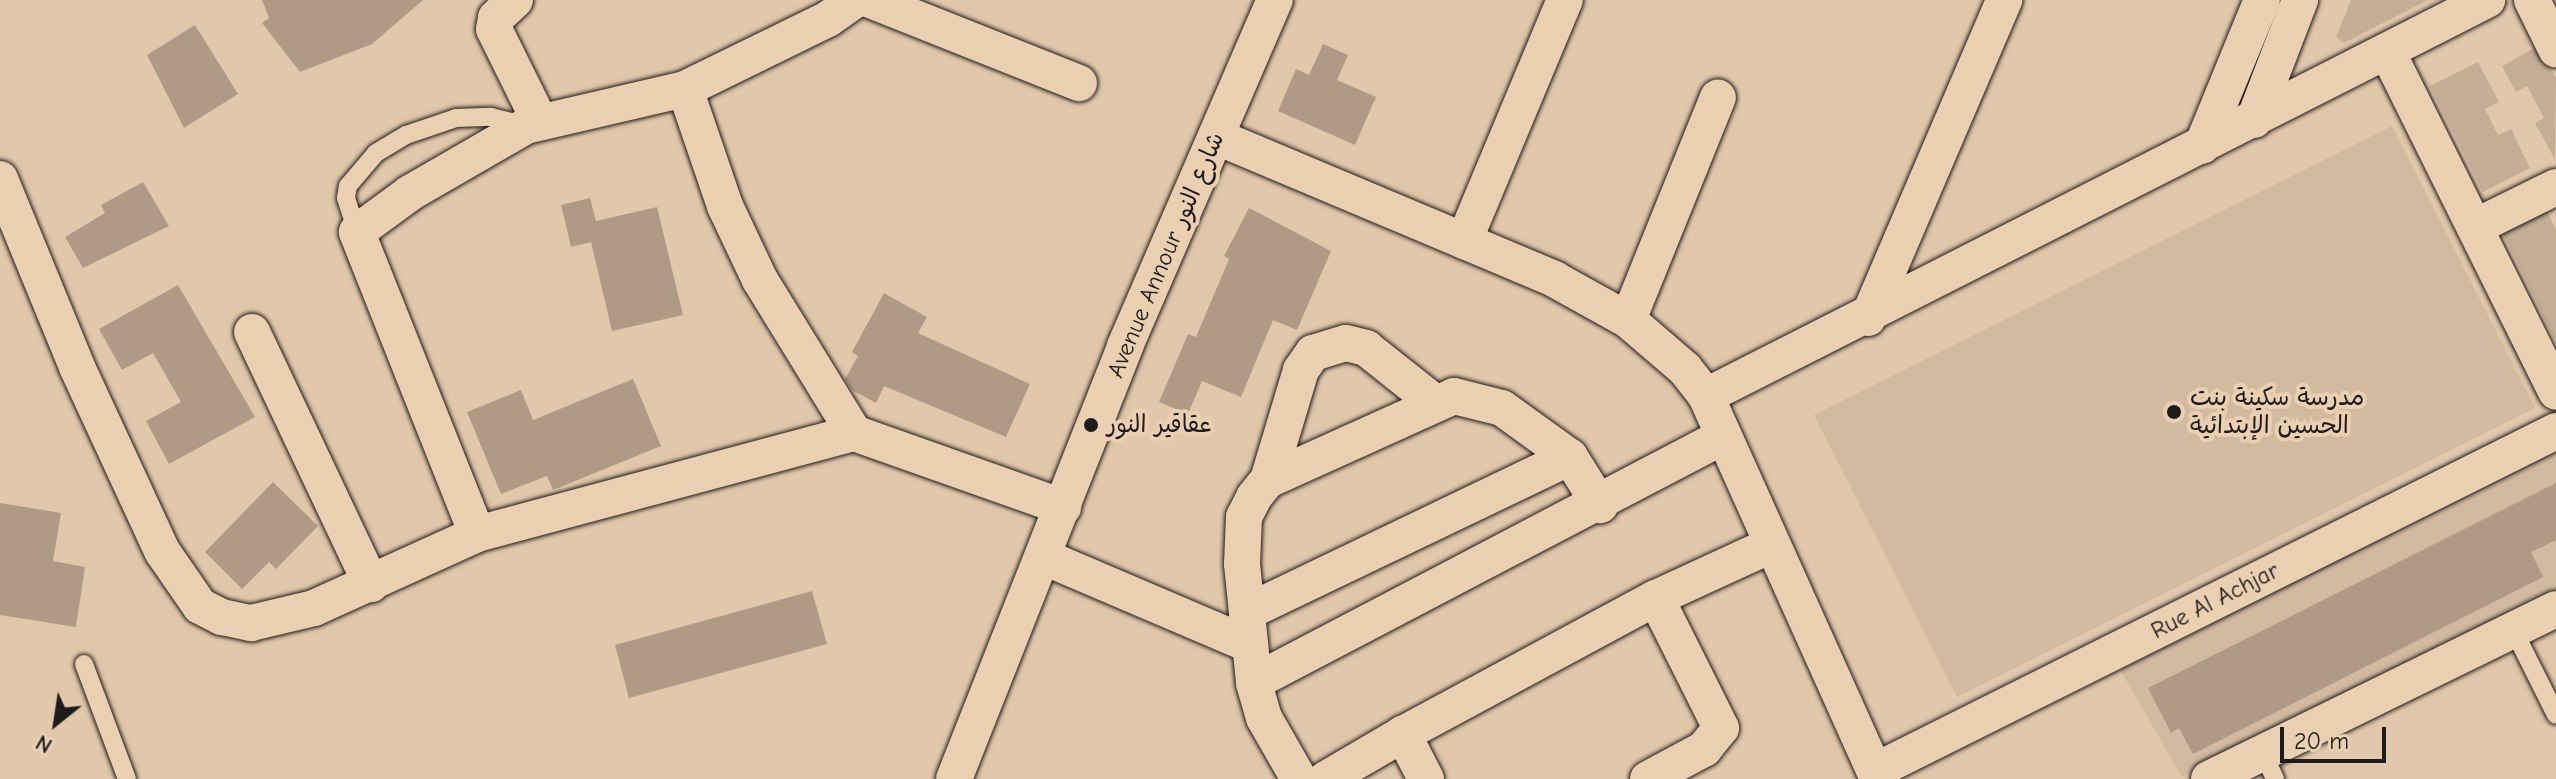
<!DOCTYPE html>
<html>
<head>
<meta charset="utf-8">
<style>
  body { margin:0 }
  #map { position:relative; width:2556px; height:779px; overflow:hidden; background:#e2c8ab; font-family:"Comic Neue","Playpen Sans Arabic",sans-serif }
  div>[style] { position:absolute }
  .built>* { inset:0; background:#d2baa0 }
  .green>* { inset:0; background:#c4ae96 }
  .building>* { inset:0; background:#ae9a85 }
  .roads { filter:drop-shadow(0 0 2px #1c1c1c) drop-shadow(0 0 2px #1c1c1c) }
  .lane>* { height:18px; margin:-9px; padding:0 9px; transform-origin:9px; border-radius:9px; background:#eacfb1 }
  .street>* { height:36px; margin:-18px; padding:0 18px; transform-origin:18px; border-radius:18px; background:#eacfb1 }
  .dots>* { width:22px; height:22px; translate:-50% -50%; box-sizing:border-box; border:4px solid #eacfb1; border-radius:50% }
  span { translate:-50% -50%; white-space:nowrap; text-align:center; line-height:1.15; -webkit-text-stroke:8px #eacfb1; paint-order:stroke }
  .street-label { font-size:24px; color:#1c1c1c }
  .poi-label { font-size:24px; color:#1c1c1c }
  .left { translate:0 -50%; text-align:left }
  .north { position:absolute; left:16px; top:683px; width:80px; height:80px; -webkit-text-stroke:6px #eacfb1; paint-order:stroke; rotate:210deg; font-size:22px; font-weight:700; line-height:32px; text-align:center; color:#1c1c1c }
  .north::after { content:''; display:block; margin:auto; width:28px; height:36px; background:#1c1c1c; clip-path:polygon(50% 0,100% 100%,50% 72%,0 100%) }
  .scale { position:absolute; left:2280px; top:727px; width:106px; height:36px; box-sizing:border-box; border:4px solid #1c1c1c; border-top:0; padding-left:10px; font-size:24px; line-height:28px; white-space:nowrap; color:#1c1c1c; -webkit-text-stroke:6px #eacfb1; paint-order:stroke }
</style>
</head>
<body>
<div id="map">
  <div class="built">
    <i style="clip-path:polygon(2392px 126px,2535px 408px,1957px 697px,1814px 415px)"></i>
    <i style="clip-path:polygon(2556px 440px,2556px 598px,2182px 777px,2115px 661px)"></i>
  </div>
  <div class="green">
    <i style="clip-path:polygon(2351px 0,2428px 0,2344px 43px,2336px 37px)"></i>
    <i style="clip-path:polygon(2538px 46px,2556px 78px,2555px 160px,2535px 123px,2544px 118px,2527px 86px,2516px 92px,2502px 66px)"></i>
    <i style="clip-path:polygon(2478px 62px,2499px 102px,2485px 109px,2498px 135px,2511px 129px,2530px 168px,2483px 192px,2430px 86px)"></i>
    <i style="clip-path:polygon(2544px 205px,2556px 230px,2556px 342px,2499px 225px)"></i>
  </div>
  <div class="building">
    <i style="clip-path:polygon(262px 0,423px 0,372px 44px,300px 72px,262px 23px,269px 18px)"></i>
    <i style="clip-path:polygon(195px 25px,238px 94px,184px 128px,147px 55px)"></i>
    <i style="clip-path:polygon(1323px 44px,1348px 55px,1337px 80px,1376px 97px,1355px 145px,1278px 111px,1296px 69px,1309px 75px)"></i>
    <i style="clip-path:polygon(143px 182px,169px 226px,83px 268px,65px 237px,105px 213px,101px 205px)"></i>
    <i style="clip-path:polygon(590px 198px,596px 221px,657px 207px,683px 315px,612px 331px,591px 242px,571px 247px,561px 205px)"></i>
    <i style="clip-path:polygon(1249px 208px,1331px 251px,1297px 330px,1273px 320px,1241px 397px,1202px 381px,1188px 414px,1159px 402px,1188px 334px,1196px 337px,1229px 259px,1224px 256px)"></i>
    <i style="clip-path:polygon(178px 285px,255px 417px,169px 464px,146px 421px,181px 402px,153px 353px,122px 370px,99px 329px)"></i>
    <i style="clip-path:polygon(884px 293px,927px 317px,918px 333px,1030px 384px,1006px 437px,884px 386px,876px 403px,852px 390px,845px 379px,858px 356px,852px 352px)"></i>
    <i style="clip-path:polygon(633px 379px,661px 446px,553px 490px,547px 476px,501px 494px,467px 412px,521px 390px,533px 420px)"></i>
    <i style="clip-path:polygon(273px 482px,318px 526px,276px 569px,269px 562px,242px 589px,205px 552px)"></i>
    <i style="clip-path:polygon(2556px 483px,2556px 540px,2531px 552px,2543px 577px,2193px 754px,2179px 728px,2171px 733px,2148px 688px)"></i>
    <i style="clip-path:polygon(0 503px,61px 513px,53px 561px,85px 567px,76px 627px,0 615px)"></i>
    <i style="clip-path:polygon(812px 591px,827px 644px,629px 698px,615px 645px)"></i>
  </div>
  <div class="roads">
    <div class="lane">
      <i style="left:357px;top:232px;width:36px;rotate:-108deg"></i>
      <i style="left:346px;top:198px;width:12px;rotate:-81deg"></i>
      <i style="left:348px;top:186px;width:43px;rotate:-49.7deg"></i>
      <i style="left:376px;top:153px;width:35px;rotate:-31deg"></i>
      <i style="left:406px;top:135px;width:53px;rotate:-18.8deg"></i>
      <i style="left:456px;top:118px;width:35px;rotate:-2deg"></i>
      <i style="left:491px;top:117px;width:33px;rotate:14deg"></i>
      <i style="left:2513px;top:629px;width:96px;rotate:63.4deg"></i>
      <i style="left:84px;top:664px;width:123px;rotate:69.5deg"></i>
      <i style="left:2263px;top:753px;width:29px;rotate:65deg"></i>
    </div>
    <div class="street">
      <i style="left:515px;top:0;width:26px;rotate:137deg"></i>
      <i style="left:496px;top:18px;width:11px;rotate:100deg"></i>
      <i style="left:494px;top:29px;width:104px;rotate:63.7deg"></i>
      <i style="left:870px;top:0;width:225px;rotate:21.7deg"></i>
      <i style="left:2532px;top:0;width:55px;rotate:63.9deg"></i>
      <i style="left:2388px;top:53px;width:378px;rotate:63.6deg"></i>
      <i style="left:685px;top:89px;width:124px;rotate:71.1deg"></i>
      <i style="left:725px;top:206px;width:82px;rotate:64.7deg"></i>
      <i style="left:760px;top:280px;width:180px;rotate:58.4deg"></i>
      <i style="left:854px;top:433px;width:222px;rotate:19.5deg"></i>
      <i style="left:2254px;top:120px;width:129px;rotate:-69deg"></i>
      <i style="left:1217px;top:137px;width:366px;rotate:22.8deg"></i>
      <i style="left:1554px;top:279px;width:85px;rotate:29deg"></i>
      <i style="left:1628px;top:320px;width:75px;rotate:40.7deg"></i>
      <i style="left:1685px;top:369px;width:34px;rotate:52deg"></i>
      <i style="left:1706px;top:396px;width:420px;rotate:65.8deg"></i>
      <i style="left:2202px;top:146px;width:158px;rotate:-67.7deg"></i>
      <i style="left:0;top:179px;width:203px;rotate:67.7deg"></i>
      <i style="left:77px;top:367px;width:203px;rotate:65.2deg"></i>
      <i style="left:162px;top:551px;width:67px;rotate:55.4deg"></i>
      <i style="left:200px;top:606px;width:25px;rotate:27deg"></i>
      <i style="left:222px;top:617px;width:30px;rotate:12deg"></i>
      <i style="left:251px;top:623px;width:65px;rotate:-13.4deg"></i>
      <i style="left:314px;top:608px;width:179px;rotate:-24.4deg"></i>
      <i style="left:477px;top:534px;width:390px;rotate:-15deg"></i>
      <i style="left:2475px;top:227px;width:90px;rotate:-26.3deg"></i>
      <i style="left:1464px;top:241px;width:261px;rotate:-67.3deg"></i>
      <i style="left:1868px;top:318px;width:346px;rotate:-66.8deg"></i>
      <i style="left:1628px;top:320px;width:240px;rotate:-68deg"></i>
      <i style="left:252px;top:332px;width:279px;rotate:64.7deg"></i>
      <i style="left:1706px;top:396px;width:876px;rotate:-26.89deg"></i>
      <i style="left:1268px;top:480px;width:115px;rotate:-73.3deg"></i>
      <i style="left:1301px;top:370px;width:21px;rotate:-55deg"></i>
      <i style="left:1313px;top:353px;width:34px;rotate:-17deg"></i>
      <i style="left:1346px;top:343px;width:21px;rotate:14deg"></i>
      <i style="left:1366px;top:348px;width:87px;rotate:38.5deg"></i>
      <i style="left:477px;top:534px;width:325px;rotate:-111.7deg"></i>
      <i style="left:357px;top:232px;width:66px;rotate:-36.3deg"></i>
      <i style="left:410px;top:193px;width:134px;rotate:-30deg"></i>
      <i style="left:526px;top:126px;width:163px;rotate:-13.1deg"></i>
      <i style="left:685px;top:89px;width:159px;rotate:-26.1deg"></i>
      <i style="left:828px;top:19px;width:33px;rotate:-35deg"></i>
      <i style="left:1044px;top:557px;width:224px;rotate:23.1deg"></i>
      <i style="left:1247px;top:612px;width:358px;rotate:-25.6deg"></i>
      <i style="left:1570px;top:457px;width:57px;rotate:58deg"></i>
      <i style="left:1254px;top:682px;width:530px;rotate:-27.63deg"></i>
      <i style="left:1875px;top:771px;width:761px;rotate:-26.53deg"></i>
      <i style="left:954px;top:779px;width:466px;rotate:-68.4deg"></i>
      <i style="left:1125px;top:346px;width:377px;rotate:-66.6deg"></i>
      <i style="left:1299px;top:779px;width:70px;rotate:-119.8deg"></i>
      <i style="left:1264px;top:718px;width:37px;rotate:-106deg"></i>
      <i style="left:1254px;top:682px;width:119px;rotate:-95.8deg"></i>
      <i style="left:1242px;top:564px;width:47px;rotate:-87.6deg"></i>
      <i style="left:1244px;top:517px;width:22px;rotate:-63deg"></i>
      <i style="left:1254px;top:497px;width:22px;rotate:-51deg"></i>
      <i style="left:1268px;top:480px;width:204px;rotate:-24.3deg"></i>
      <i style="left:1454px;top:396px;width:49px;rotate:14deg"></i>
      <i style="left:1502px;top:408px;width:84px;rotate:35.8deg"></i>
      <i style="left:1326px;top:779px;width:89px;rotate:-30.3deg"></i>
      <i style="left:1426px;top:779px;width:51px;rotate:-117.1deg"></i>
      <i style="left:1403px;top:734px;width:287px;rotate:-28.3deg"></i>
      <i style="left:1656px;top:598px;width:127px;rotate:-24.7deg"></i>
      <i style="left:1648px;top:779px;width:64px;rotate:-28.2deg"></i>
      <i style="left:1704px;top:749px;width:27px;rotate:-51deg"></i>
      <i style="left:1721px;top:728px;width:145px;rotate:-116.6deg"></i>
      <i style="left:2209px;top:779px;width:386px;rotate:-26.1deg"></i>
    </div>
  </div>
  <div class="dots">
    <i style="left:2174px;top:412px;background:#1c1c1c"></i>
    <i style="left:1091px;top:425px;background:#1c1c1c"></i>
  </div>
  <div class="street-label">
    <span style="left:1166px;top:255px;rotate:-67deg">Avenue Annour شارع النور</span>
    <span style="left:2215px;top:601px;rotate:-27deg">Rue Al Achjar</span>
  </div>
  <div class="poi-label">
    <span class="left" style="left:2190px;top:412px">مدرسة سكينة بنت<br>الحسين الإبتدائية</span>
    <span class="left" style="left:1107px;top:425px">عقاقير النور</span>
  </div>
  <div class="north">N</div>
  <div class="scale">20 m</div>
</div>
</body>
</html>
